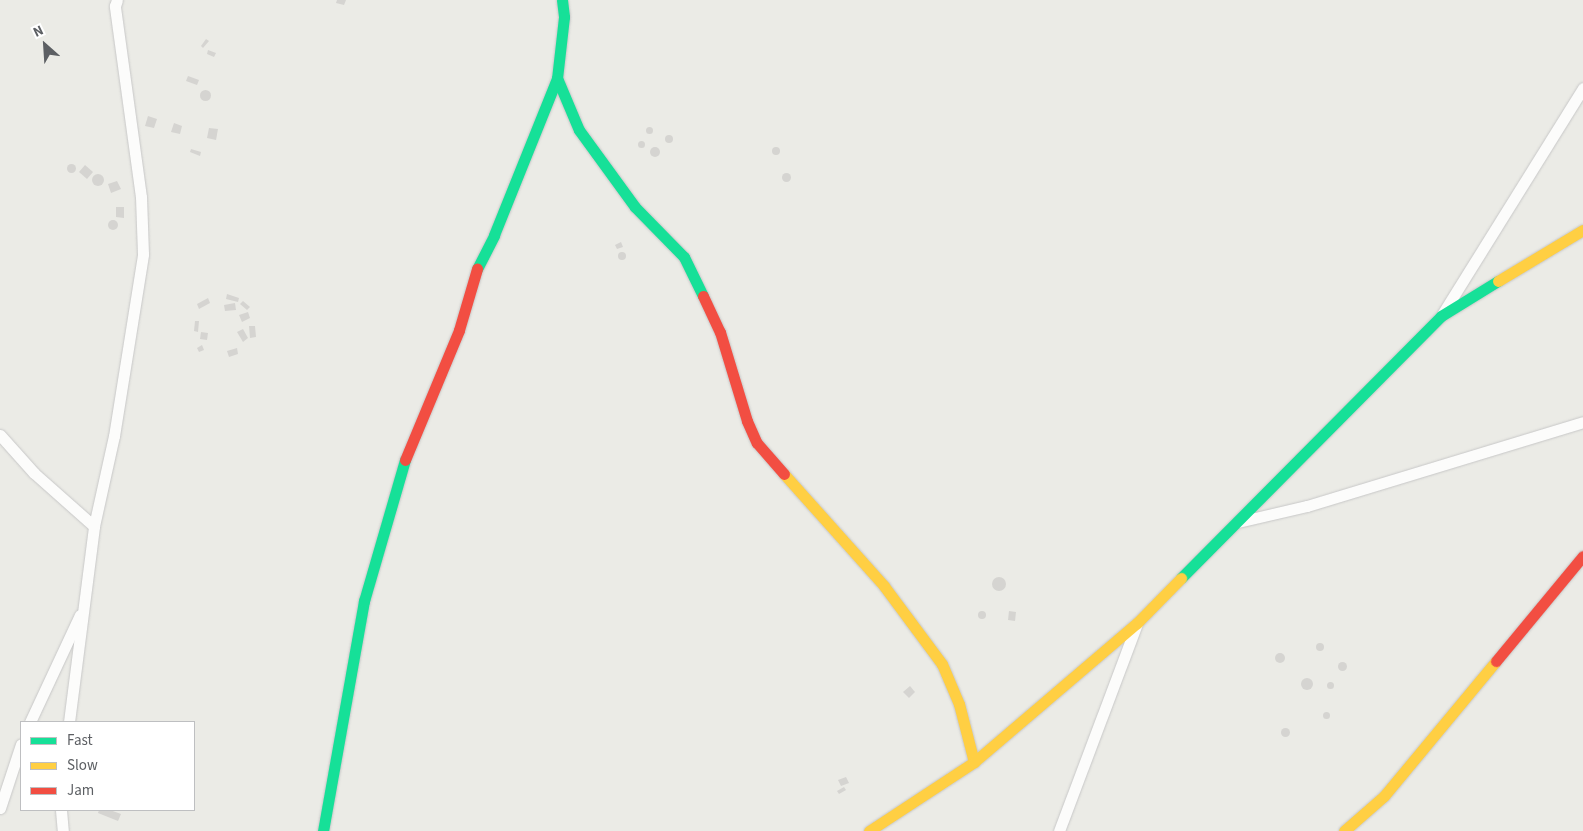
<!DOCTYPE html>
<html>
<head>
<meta charset="utf-8">
<style>
  body { margin:0 }
  #map { position:relative; width:1583px; height:831px; overflow:hidden; background:#ebebe6; font-family:"Source Sans 3",sans-serif }
  div>[style] { position:absolute }
  .building>* { inset:0; background:#d5d4d1 }
  .round { border-radius:50% }
  .roads { filter:drop-shadow(0 0 1px #c7c7c7) drop-shadow(0 0 1px #c7c7c7) }
  .street>* { height:11px; margin:-5.5px; padding:0 5.5px; transform-origin:5.5px; border-radius:5.5px; background:#fcfcfb }
  .fast>* { height:11px; margin:-5.5px; padding:0 5.5px; transform-origin:5.5px; border-radius:5.5px; background:#16e098 }
  .slow>* { height:11px; margin:-5.5px; padding:0 5.5px; transform-origin:5.5px; border-radius:5.5px; background:#ffcf43 }
  .jam>* { height:11px; margin:-5.5px; padding:0 5.5px; transform-origin:5.5px; border-radius:5.5px; background:#f24e42 }
  span { translate:-50% -50%; white-space:nowrap; text-align:center; line-height:1.15; -webkit-text-stroke:5px #fff; paint-order:stroke }
  .legend { position:absolute; left:20px; top:721px; width:175px; height:90px; box-sizing:border-box; background:#fff; border:1px solid #bebfc1; margin:0; padding:6px 9px; list-style:none; font-size:15px; color:#5c5f63 }
  .legend li { display:flex; align-items:center; gap:10px; height:25px }
  .legend b { width:25px; border:1px solid #bebfc1 }
  .north { position:absolute; left:20px; top:20px; width:50px; height:50px; -webkit-text-stroke:4px #fff; paint-order:stroke; rotate:334deg; font-size:14px; font-weight:700; line-height:20px; text-align:center; color:#5c5f63 }
  .north::after { content:''; display:block; margin:auto; width:18px; height:22px; background:#5c5f63; clip-path:polygon(50% 0,100% 100%,50% 72%,0 100%) }
</style>
</head>
<body>
<div id="map">
  <div class="building">
    <i style="clip-path:polygon(337px 0,346px 0,344px 5px,336px 3px)"></i>
    <i style="clip-path:polygon(206px 39px,209px 41px,203px 48px,201px 46px)"></i>
    <i style="clip-path:polygon(208px 50px,216px 53px,214px 57px,207px 54px)"></i>
    <i style="clip-path:polygon(188px 76px,199px 80px,197px 85px,186px 81px)"></i>
    <i class="round" style="left:199.5px;top:89.5px;width:11px;height:11px"></i>
    <i style="clip-path:polygon(148px 116px,157px 119px,154px 128px,145px 126px)"></i>
    <i style="clip-path:polygon(174px 123px,182px 126px,180px 134px,171px 132px)"></i>
    <i class="round" style="left:645.5px;top:126.5px;width:7px;height:7px"></i>
    <i style="clip-path:polygon(209px 128px,218px 129px,216px 140px,207px 138px)"></i>
    <i class="round" style="left:665px;top:135px;width:8px;height:8px"></i>
    <i class="round" style="left:637.5px;top:140.5px;width:7px;height:7px"></i>
    <i class="round" style="left:650px;top:147px;width:10px;height:10px"></i>
    <i class="round" style="left:772px;top:147px;width:8px;height:8px"></i>
    <i style="clip-path:polygon(191px 149px,201px 152px,200px 156px,190px 152px)"></i>
    <i class="round" style="left:66.5px;top:163.5px;width:9px;height:9px"></i>
    <i style="clip-path:polygon(85px 165px,93px 172px,87px 179px,79px 172px)"></i>
    <i class="round" style="left:781.5px;top:172.5px;width:9px;height:9px"></i>
    <i class="round" style="left:92px;top:174px;width:12px;height:12px"></i>
    <i style="clip-path:polygon(117px 181px,121px 189px,111px 193px,108px 184px)"></i>
    <i style="clip-path:polygon(116px 207px,124px 207px,124px 218px,116px 217px)"></i>
    <i class="round" style="left:108px;top:220px;width:10px;height:10px"></i>
    <i style="clip-path:polygon(621px 242px,623px 247px,617px 249px,615px 245px)"></i>
    <i class="round" style="left:618px;top:252px;width:8px;height:8px"></i>
    <i style="clip-path:polygon(227px 294px,239px 298px,238px 302px,226px 299px)"></i>
    <i style="clip-path:polygon(208px 298px,210px 303px,199px 309px,197px 304px)"></i>
    <i style="clip-path:polygon(243px 301px,250px 307px,247px 310px,240px 304px)"></i>
    <i style="clip-path:polygon(235px 303px,236px 310px,225px 311px,224px 305px)"></i>
    <i style="clip-path:polygon(248px 312px,250px 318px,242px 322px,239px 315px)"></i>
    <i style="clip-path:polygon(195px 321px,199px 321px,198px 332px,194px 331px)"></i>
    <i style="clip-path:polygon(249px 326px,255px 326px,256px 337px,250px 338px)"></i>
    <i style="clip-path:polygon(243px 329px,248px 338px,243px 342px,237px 332px)"></i>
    <i style="clip-path:polygon(201px 332px,208px 333px,207px 340px,200px 339px)"></i>
    <i style="clip-path:polygon(202px 345px,204px 350px,199px 352px,197px 348px)"></i>
    <i style="clip-path:polygon(237px 348px,238px 354px,229px 357px,227px 351px)"></i>
    <i class="round" style="left:992px;top:577px;width:14px;height:14px"></i>
    <i class="round" style="left:978px;top:611px;width:8px;height:8px"></i>
    <i style="clip-path:polygon(1009px 611px,1016px 612px,1015px 621px,1008px 620px)"></i>
    <i class="round" style="left:1316px;top:643px;width:8px;height:8px"></i>
    <i class="round" style="left:1275px;top:653px;width:10px;height:10px"></i>
    <i class="round" style="left:1337.5px;top:661.5px;width:9px;height:9px"></i>
    <i class="round" style="left:1301px;top:678px;width:12px;height:12px"></i>
    <i class="round" style="left:1326.5px;top:681.5px;width:7px;height:7px"></i>
    <i style="clip-path:polygon(910px 686px,915px 692px,909px 698px,903px 692px)"></i>
    <i class="round" style="left:1322.5px;top:711.5px;width:7px;height:7px"></i>
    <i class="round" style="left:1280.5px;top:727.5px;width:9px;height:9px"></i>
    <i style="clip-path:polygon(846px 777px,849px 783px,841px 786px,838px 780px)"></i>
    <i style="clip-path:polygon(844px 787px,846px 790px,839px 794px,837px 791px)"></i>
    <i style="clip-path:polygon(99px 810px,110px 810px,121px 814px,118px 821px,98px 813px)"></i>
  </div>
  <div class="roads">
    <div class="street">
      <i style="left:1443px;top:313px;width:265px;rotate:-58.1deg"></i>
      <i style="left:0;top:435px;width:51px;rotate:48.2deg"></i>
      <i style="left:34px;top:473px;width:80px;rotate:41.5deg"></i>
      <i style="left:1238px;top:522px;width:71px;rotate:-13.1deg"></i>
      <i style="left:1307px;top:506px;width:288px;rotate:-16.9deg"></i>
      <i style="left:30px;top:722px;width:118px;rotate:-65deg"></i>
      <i style="left:69px;top:722px;width:198px;rotate:-82.7deg"></i>
      <i style="left:94px;top:526px;width:92px;rotate:-77.5deg"></i>
      <i style="left:114px;top:436px;width:184px;rotate:-80.9deg"></i>
      <i style="left:143px;top:254px;width:57px;rotate:-92deg"></i>
      <i style="left:141px;top:197px;width:193px;rotate:-97.8deg"></i>
      <i style="left:115px;top:6px;width:6px;rotate:-72deg"></i>
      <i style="left:0;top:808px;width:67px;rotate:-71.8deg"></i>
      <i style="left:61px;top:810px;width:21px;rotate:85deg"></i>
      <i style="left:1059px;top:831px;width:221px;rotate:-69.4deg"></i>
    </div>
    <div class="fast">
      <i style="left:562px;top:0;width:17px;rotate:83deg"></i>
      <i style="left:564px;top:17px;width:61px;rotate:96.5deg"></i>
      <i style="left:557px;top:78px;width:56px;rotate:67.1deg"></i>
      <i style="left:579px;top:130px;width:95px;rotate:54deg"></i>
      <i style="left:635px;top:207px;width:70px;rotate:45.6deg"></i>
      <i style="left:684px;top:257px;width:43px;rotate:64deg"></i>
      <i style="left:477px;top:269px;width:38px;rotate:-63deg"></i>
      <i style="left:494px;top:235px;width:169px;rotate:-68.1deg"></i>
      <i style="left:1181px;top:578px;width:369px;rotate:-45.2deg"></i>
      <i style="left:1441px;top:316px;width:67px;rotate:-31.6deg"></i>
      <i style="left:323px;top:831px;width:234px;rotate:-79.9deg"></i>
      <i style="left:364px;top:601px;width:147px;rotate:-73.8deg"></i>
    </div>
    <div class="slow">
      <i style="left:1498px;top:281px;width:99px;rotate:-31deg"></i>
      <i style="left:784px;top:474px;width:150px;rotate:48.2deg"></i>
      <i style="left:884px;top:586px;width:97px;rotate:53.4deg"></i>
      <i style="left:942px;top:664px;width:43px;rotate:67deg"></i>
      <i style="left:959px;top:704px;width:60px;rotate:75.5deg"></i>
      <i style="left:869px;top:831px;width:126px;rotate:-33.3deg"></i>
      <i style="left:974px;top:762px;width:214px;rotate:-40.5deg"></i>
      <i style="left:1137px;top:623px;width:63px;rotate:-45.6deg"></i>
      <i style="left:1344px;top:831px;width:53px;rotate:-41.2deg"></i>
      <i style="left:1384px;top:796px;width:175px;rotate:-50.3deg"></i>
    </div>
    <div class="jam">
      <i style="left:703px;top:296px;width:40px;rotate:65deg"></i>
      <i style="left:720px;top:332px;width:93px;rotate:73.1deg"></i>
      <i style="left:747px;top:421px;width:24px;rotate:66deg"></i>
      <i style="left:757px;top:443px;width:41px;rotate:48.9deg"></i>
      <i style="left:405px;top:460px;width:141px;rotate:-67.4deg"></i>
      <i style="left:459px;top:330px;width:64px;rotate:-73.6deg"></i>
      <i style="left:1496px;top:661px;width:136px;rotate:-50.4deg"></i>
    </div>
  </div>
  <ul class="legend">
  <li><b style="height:6px;background:#16e098"></b>Fast</li>
  <li><b style="height:6px;background:#ffcf43"></b>Slow</li>
  <li><b style="height:6px;background:#f24e42"></b>Jam</li>
  </ul>
  <div class="north">N</div>
</div>
</body>
</html>
